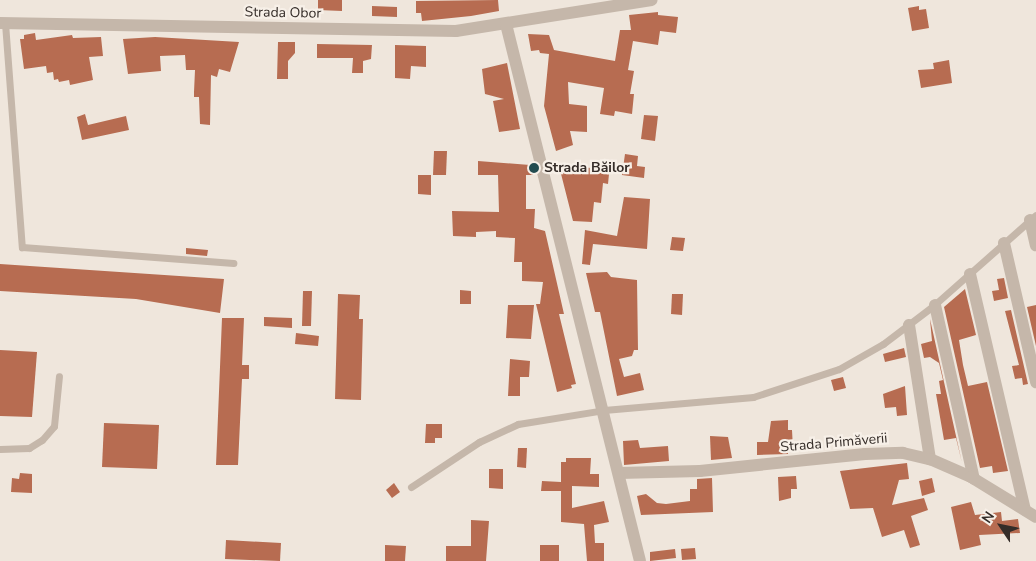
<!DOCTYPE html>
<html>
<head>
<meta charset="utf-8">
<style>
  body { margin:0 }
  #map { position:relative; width:1036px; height:561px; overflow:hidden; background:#efe6dc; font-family:"Nunito Sans",sans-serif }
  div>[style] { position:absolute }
  .building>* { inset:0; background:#b76c51 }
  .service>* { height:7px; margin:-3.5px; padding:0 3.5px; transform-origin:3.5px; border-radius:3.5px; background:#c5b7aa }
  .minor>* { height:12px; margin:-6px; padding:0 6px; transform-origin:6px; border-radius:6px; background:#c5b7aa }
  .tertiary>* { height:12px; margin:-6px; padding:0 6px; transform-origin:6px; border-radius:6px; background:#c5b7aa }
  .dots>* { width:14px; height:14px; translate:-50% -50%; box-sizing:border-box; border:2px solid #f7f0e8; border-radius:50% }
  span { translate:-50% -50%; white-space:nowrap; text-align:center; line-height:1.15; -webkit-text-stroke:4.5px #f7f0e8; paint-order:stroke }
  .street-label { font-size:14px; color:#342c28 }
  .poi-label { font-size:14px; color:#342c28; font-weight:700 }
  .left { translate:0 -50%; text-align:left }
  .north { position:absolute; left:976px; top:501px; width:50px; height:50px; -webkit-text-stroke:4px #f7f0e8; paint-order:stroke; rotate:304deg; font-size:14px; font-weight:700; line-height:20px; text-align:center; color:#342c28 }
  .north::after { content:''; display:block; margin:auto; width:18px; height:22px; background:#342c28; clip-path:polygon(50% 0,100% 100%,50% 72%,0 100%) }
</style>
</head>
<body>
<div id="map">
  <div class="building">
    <i style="clip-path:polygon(318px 0,342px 0,342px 11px,318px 10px)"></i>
    <i style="clip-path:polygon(498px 0,499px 11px,471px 16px,422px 21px,421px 13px,416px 13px,416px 1px)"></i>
    <i style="clip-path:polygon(372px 6px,397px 7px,397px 17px,372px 16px)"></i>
    <i style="clip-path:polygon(919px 6px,919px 10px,926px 9px,929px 28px,912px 31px,908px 8px)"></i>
    <i style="clip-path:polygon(658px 12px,658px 15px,678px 17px,676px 33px,660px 31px,658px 45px,633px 41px,628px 70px,634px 71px,630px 94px,634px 94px,632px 114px,615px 111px,614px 116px,600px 114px,604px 88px,568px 82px,569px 104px,587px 106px,587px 132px,570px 131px,573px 145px,556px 151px,544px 106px,549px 54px,540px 53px,539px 50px,531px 51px,528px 34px,549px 35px,554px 50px,615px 61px,620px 30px,631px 30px,629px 15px)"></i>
    <i style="clip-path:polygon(35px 33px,36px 40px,72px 35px,73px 38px,101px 37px,103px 56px,89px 57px,93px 80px,70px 85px,69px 80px,59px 82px,58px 79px,54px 80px,53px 72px,47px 73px,46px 66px,24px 69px,20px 39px,24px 39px,24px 35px)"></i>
    <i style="clip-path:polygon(155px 37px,239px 42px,230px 72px,219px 69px,217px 77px,211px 75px,210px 125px,200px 124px,199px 97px,194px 97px,194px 92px,195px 70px,186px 70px,185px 55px,160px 56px,161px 71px,128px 74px,123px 39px)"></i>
    <i style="clip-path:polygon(278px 42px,295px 42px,295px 53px,288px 61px,288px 79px,277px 79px)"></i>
    <i style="clip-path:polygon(317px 44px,372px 45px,371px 59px,363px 61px,363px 73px,352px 73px,353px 58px,317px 58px)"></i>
    <i style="clip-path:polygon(395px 45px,426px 46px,426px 67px,411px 66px,410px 79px,395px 78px)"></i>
    <i style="clip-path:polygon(949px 60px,952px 83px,921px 88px,918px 70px,934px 69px,933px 63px)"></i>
    <i style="clip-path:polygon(507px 63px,520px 129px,499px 132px,493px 101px,504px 99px,485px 94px,482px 69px)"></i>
    <i style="clip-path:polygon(85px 114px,88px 125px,126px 116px,129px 130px,82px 140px,77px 117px)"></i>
    <i style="clip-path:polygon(644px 115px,658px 116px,655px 141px,641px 139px)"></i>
    <i style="clip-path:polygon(434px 151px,447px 151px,446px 175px,433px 175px)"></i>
    <i style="clip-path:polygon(625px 154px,638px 156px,637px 166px,645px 167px,644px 178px,622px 175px)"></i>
    <i style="clip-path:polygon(478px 161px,530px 165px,533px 175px,526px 175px,526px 209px,535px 209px,534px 228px,545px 231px,548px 244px,564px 314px,559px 314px,576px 384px,571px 385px,572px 388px,557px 392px,536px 304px,540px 304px,543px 282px,522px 281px,522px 262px,514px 262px,515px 238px,496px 237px,496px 231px,476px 232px,476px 237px,453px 236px,452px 211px,499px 212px,498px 175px,478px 175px)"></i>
    <i style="clip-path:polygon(559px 166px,593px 168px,593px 172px,609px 174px,608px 184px,603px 183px,601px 203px,594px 202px,592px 222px,573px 221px)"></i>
    <i style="clip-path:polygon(418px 175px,431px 175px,431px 195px,418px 194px)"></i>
    <i style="clip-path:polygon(624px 197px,650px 199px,647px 249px,593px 244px,590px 265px,582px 264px,585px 230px,617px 236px)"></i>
    <i style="clip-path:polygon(672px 237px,685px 238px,683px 251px,670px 250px)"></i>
    <i style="clip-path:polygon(186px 248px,208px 250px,207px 256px,186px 254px)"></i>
    <i style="clip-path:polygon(0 264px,224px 279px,220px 313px,136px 299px,0 291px)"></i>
    <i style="clip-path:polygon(607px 272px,611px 277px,637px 280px,638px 350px,634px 350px,632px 356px,619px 359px,624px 377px,640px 373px,644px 390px,617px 396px,600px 312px,595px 312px,586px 273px)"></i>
    <i style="clip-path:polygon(1004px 278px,1008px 298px,994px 301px,992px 291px,999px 290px,997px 279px)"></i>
    <i style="clip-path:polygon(965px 289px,976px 335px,959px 340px,963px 365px,968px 386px,987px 382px,1008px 471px,993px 473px,992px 466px,980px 468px,944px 307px)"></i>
    <i style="clip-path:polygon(460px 290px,471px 291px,471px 304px,460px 304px)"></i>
    <i style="clip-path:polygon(303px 291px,312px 291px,311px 326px,302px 326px)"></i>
    <i style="clip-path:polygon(338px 294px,360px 295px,359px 319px,363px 319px,361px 400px,335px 399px)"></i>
    <i style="clip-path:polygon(672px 294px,683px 294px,682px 315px,671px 314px)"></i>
    <i style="clip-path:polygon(508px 305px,534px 305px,531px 339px,506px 338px)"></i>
    <i style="clip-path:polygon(1036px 305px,1036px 346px,1027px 307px)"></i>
    <i style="clip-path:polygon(1011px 310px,1028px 384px,1023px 385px,1022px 378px,1015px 379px,1012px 366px,1019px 365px,1005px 311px)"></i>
    <i style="clip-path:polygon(264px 317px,292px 318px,292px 328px,264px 326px)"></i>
    <i style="clip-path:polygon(222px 318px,244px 318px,242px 365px,249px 365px,249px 379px,242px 379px,238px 465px,216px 465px)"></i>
    <i style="clip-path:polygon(930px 319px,962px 463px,956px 438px,944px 440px,936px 394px,941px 394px,939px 381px,943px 380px,939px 363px,930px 357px,924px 358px,921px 344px,932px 341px)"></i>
    <i style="clip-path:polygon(296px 333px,319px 336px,318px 346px,295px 344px)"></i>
    <i style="clip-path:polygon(904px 348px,906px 357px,885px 362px,883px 354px)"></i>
    <i style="clip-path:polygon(0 350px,37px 352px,32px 417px,0 416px)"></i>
    <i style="clip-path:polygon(510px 359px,530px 361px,529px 377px,520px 377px,520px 396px,508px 396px)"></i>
    <i style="clip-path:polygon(843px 377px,846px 388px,834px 391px,831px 380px)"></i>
    <i style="clip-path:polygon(905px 386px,907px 415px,897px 416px,896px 407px,885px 408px,883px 394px)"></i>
    <i style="clip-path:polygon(788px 420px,788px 430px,792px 430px,793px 449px,788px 449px,788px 454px,757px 455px,757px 442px,768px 442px,771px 421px)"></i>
    <i style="clip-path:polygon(104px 423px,159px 425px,157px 469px,102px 467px)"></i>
    <i style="clip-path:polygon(426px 424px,442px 424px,442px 438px,435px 438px,435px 443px,425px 443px)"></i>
    <i style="clip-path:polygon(710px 436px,728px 437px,732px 458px,711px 460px)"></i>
    <i style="clip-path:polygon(638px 440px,640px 448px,668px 446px,669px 461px,624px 465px,623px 441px)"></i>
    <i style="clip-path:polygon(518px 448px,527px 448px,526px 468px,517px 467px)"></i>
    <i style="clip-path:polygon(566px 458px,591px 458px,590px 474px,599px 474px,599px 487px,572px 486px,572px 508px,604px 501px,609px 522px,594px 525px,595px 543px,604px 543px,604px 561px,587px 561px,584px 524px,561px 522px,561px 491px,541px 491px,542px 481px,561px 482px,561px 462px,566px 462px)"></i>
    <i style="clip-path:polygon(907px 463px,909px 479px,899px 480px,892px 505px,924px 498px,928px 510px,911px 516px,920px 545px,910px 548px,904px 530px,882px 537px,873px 508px,850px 509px,840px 471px)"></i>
    <i style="clip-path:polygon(489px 469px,503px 469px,503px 489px,489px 488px)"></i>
    <i style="clip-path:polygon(20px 473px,32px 474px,32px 493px,11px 492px,12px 478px,19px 479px)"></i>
    <i style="clip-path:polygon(796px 476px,797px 489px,791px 489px,791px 498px,779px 501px,778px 477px)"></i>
    <i style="clip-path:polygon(712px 478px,713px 512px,641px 515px,637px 496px,646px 494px,657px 503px,666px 504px,690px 501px,690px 489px,697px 489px,697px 479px)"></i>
    <i style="clip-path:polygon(932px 478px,935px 492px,922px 496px,919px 481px)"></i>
    <i style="clip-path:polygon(394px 483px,400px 492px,392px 498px,386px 490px)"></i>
    <i style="clip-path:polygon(971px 502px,975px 515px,1001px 512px,1002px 521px,1018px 519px,1020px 533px,979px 535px,981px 545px,960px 550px,951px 507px)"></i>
    <i style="clip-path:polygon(471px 520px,489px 521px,486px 561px,446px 561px,446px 546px,471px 546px)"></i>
    <i style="clip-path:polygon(226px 540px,281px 543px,280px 561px,225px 559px)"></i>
    <i style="clip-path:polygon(385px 545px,406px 546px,405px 561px,385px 561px)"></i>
    <i style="clip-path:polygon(540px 545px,559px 545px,559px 561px,540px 561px)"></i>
    <i style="clip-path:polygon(695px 548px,696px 559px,682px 560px,681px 549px)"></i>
    <i style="clip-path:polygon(675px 549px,676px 558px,650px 561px,650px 552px)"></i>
  </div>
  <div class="service">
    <i style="left:5px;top:23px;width:225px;rotate:85.7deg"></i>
    <i style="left:22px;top:247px;width:212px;rotate:4.3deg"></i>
    <i style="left:0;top:449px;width:29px;rotate:-2deg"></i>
    <i style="left:29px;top:448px;width:15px;rotate:-32deg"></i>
    <i style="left:42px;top:440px;width:18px;rotate:-49deg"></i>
    <i style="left:54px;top:426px;width:50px;rotate:-84.3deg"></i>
    <i style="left:411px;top:487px;width:82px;rotate:-33.5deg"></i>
    <i style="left:479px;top:442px;width:43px;rotate:-24.8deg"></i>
    <i style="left:518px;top:424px;width:87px;rotate:-9.2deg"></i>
    <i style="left:604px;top:410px;width:150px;rotate:-5deg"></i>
    <i style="left:753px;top:397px;width:90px;rotate:-18deg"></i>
    <i style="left:839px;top:369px;width:51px;rotate:-29.6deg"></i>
    <i style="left:883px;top:344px;width:63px;rotate:-37.2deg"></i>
    <i style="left:933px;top:306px;width:137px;rotate:-41.5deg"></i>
  </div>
  <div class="minor">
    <i style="left:1030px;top:220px;width:26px;rotate:77deg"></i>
    <i style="left:1004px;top:243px;width:143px;rotate:77deg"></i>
    <i style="left:970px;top:274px;width:242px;rotate:76.9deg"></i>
    <i style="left:935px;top:305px;width:178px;rotate:77.4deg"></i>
    <i style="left:909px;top:325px;width:136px;rotate:81.1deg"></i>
    <i style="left:619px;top:473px;width:81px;rotate:-1.4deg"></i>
    <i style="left:700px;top:471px;width:166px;rotate:-5.9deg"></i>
    <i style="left:865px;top:454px;width:38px;rotate:-2deg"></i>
    <i style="left:903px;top:453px;width:28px;rotate:13deg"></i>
    <i style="left:930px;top:459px;width:45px;rotate:23.7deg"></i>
    <i style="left:971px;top:477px;width:76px;rotate:31.6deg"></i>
  </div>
  <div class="tertiary">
    <i style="left:0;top:23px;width:456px;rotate:1deg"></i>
    <i style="left:456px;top:31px;width:198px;rotate:-9deg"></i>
    <i style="left:506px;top:24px;width:553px;rotate:75.99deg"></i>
  </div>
  <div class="dots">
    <i style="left:534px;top:168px;background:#234c50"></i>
  </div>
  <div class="street-label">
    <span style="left:283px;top:13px;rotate:1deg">Strada Obor</span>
    <span style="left:834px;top:443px;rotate:-5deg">Strada Primăverii</span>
  </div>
  <div class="poi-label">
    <span class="left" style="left:544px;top:168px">Strada Băilor</span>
  </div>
  <div class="north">N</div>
</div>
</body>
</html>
